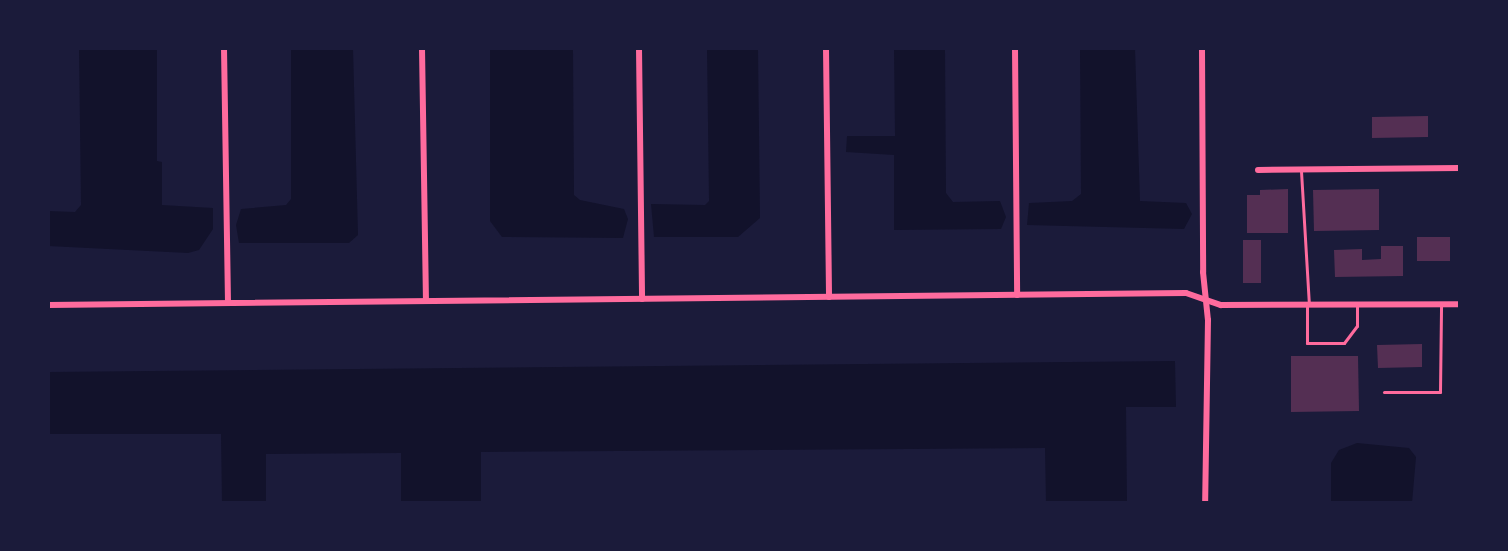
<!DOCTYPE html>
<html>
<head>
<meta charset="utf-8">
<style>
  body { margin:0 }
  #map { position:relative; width:1508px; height:551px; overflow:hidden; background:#1b1b3a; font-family:"Titillium Web",sans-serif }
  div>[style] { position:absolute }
  .water>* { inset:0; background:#12122b }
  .building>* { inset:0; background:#542f53 }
  .service>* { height:3px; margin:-1.5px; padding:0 1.5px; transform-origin:1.5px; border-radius:1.5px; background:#ff6b9d }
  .minor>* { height:6px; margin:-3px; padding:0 3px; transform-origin:3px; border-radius:3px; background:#ff6b9d }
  span { translate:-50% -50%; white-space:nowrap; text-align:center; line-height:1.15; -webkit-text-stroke:5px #1b1b3a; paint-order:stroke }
  .frame { position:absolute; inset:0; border:50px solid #1b1b3a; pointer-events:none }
</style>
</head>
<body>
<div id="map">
  <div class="water">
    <i style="clip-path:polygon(79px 48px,157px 48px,157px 161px,162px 162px,162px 205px,213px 208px,213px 229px,199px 250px,188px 253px,48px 246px,48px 211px,75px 212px,81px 205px)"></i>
    <i style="clip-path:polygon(291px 48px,353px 48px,358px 235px,349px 243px,239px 243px,236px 225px,241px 209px,286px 205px,291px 199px)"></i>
    <i style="clip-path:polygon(490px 48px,573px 48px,574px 195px,580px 200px,624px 209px,628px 219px,623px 238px,502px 237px,490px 221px)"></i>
    <i style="clip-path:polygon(707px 48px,758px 48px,760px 218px,738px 237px,654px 237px,651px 204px,705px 205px,709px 201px)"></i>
    <i style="clip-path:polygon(894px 48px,945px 48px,946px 193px,953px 202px,1000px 201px,1006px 217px,1001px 229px,894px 230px,894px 155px,846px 152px,847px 136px,895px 136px)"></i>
    <i style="clip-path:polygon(1080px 48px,1135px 48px,1140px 201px,1186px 203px,1192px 214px,1184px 229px,1027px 225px,1029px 203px,1072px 201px,1081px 194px)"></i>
    <i style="clip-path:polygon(1175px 361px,1176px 407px,1126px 407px,1127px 503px,1046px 503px,1045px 448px,481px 452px,481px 503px,401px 503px,401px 453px,266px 454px,266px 503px,222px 503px,221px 434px,48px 434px,48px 372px)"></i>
    <i style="clip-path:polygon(1357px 443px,1409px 448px,1416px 457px,1412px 503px,1331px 503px,1331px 463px,1339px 450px)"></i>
  </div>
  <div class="building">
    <i style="clip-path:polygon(1428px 116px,1428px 137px,1372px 138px,1372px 117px)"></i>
    <i style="clip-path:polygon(1288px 189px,1288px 233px,1247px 233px,1247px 195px,1260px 195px,1260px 190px)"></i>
    <i style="clip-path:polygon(1379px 189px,1379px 230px,1314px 231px,1313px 190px)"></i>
    <i style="clip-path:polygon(1417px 237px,1450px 237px,1450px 261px,1417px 261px)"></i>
    <i style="clip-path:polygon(1243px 240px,1261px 240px,1261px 283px,1243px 283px)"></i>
    <i style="clip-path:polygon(1381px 246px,1403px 246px,1403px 276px,1335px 277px,1334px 250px,1362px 249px,1362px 260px,1381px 259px)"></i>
    <i style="clip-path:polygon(1422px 344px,1422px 367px,1378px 368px,1377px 345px)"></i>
    <i style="clip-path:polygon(1291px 356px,1358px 356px,1359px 411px,1291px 412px)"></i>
  </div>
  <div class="service">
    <i style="left:1301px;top:171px;width:133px;rotate:86.6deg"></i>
    <i style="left:1307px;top:305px;width:38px;rotate:90deg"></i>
    <i style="left:1307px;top:343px;width:37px"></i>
    <i style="left:1344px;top:343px;width:21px;rotate:-53deg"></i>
    <i style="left:1357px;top:326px;width:22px;rotate:-90deg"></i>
    <i style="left:1384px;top:392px;width:56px"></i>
    <i style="left:1440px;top:392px;width:86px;rotate:-89.3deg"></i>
  </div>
  <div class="minor">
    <i style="left:224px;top:48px;width:255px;rotate:89.1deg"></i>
    <i style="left:422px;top:48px;width:253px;rotate:89.1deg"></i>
    <i style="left:639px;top:48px;width:251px;rotate:89.3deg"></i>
    <i style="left:826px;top:48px;width:249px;rotate:89.3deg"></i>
    <i style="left:1015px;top:48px;width:247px;rotate:89.5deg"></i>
    <i style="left:1202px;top:48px;width:224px;rotate:89.7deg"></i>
    <i style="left:1203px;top:272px;width:48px;rotate:84.1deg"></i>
    <i style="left:1208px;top:320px;width:183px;rotate:90.9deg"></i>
    <i style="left:1258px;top:170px;width:202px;rotate:-0.6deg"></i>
    <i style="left:48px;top:305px;width:1138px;rotate:-0.6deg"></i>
    <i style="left:1186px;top:293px;width:37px;rotate:19deg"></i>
    <i style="left:1221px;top:305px;width:239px;rotate:-0.2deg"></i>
  </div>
  <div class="frame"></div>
</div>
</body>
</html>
